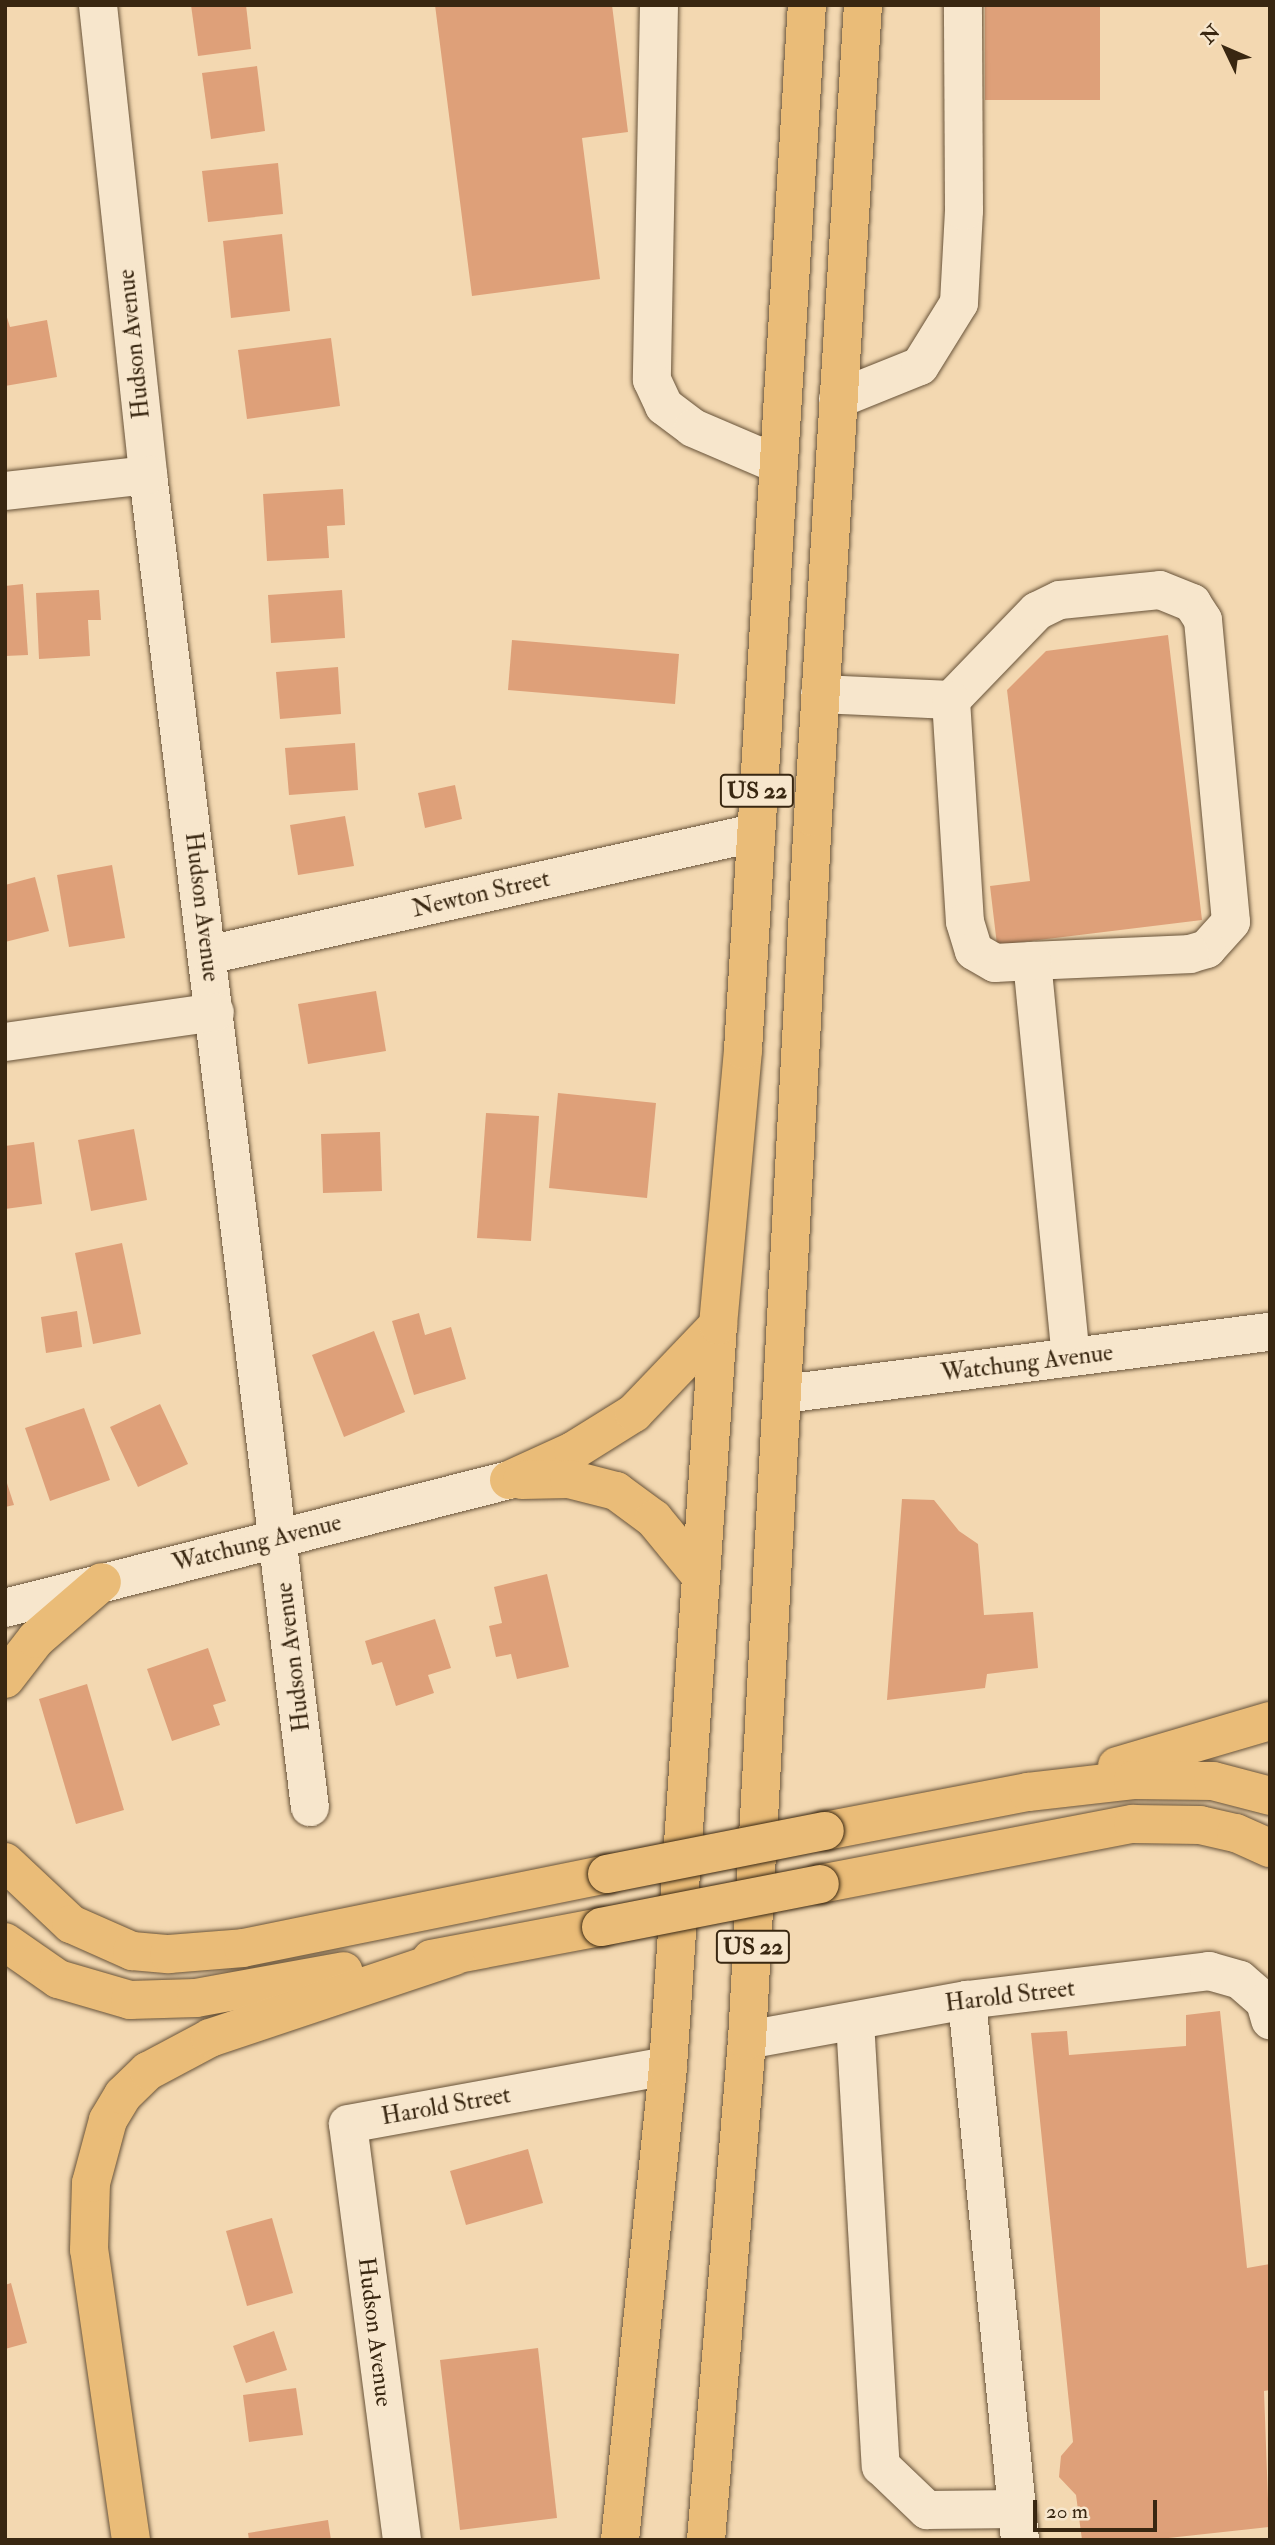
<!DOCTYPE html>
<html>
<head>
<meta charset="utf-8">
<style>
  body { margin:0 }
  #map { position:relative; width:1275px; height:2545px; overflow:hidden; background:#f3d8b1; font-family:"IM FELL Double Pica",serif }
  div>[style] { position:absolute }
  .building>* { inset:0; background:#dea079 }
  .roads { filter:drop-shadow(0 0 2px #685339) drop-shadow(0 0 2px #685339) }
  .minor>* { height:38px; margin:-19px; padding:0 19px; transform-origin:19px; border-radius:19px; background:#f7e6cc }
  .major>* { height:38px; margin:-19px; padding:0 19px; transform-origin:19px; border-radius:19px; background:#eabc78 }
  .highway>* { height:38px; margin:-19px; padding:0 19px; transform-origin:19px; border-radius:19px; background:#eabc78 }
  .bridges { filter:drop-shadow(0 0 2px #392711) drop-shadow(0 0 2px #392711) }
  .major-bridge>* { height:38px; margin:-19px; padding:0 19px; transform-origin:19px; border-radius:19px; background:#eabc78 }
  span { translate:-50% -50%; white-space:nowrap; text-align:center; line-height:1.15; -webkit-text-stroke:7px #f7e6cc; paint-order:stroke }
  .shield-label span { padding:2px 5px; background:#f7e6cc; border:2px solid; border-radius:5px; -webkit-text-stroke-width:0 }
  .shield-label { font-size:23px; color:#392711; font-weight:700 }
  .street-label { font-size:24px; color:#392711 }
  .frame { position:absolute; inset:0; border:7px solid #392711; pointer-events:none }
  .north { position:absolute; left:1191px; top:14px; width:70px; height:70px; -webkit-text-stroke:5px #f7e6cc; paint-order:stroke; rotate:314deg; font-size:19px; font-weight:700; line-height:28px; text-align:center; color:#392711 }
  .north::after { content:''; display:block; margin:auto; width:24px; height:32px; background:#392711; clip-path:polygon(50% 0,100% 100%,50% 72%,0 100%) }
  .scale { position:absolute; left:1033px; top:2500px; width:124px; height:32px; box-sizing:border-box; border:4px solid #392711; border-top:0; padding-left:9px; font-size:21px; line-height:24px; white-space:nowrap; color:#392711; -webkit-text-stroke:5px #f7e6cc; paint-order:stroke }
</style>
</head>
<body>
<div id="map">
  <div class="building">
    <i style="clip-path:polygon(191px 5px,246px 5px,251px 49px,198px 56px)"></i>
    <i style="clip-path:polygon(435px 5px,612px 5px,628px 132px,582px 138px,600px 279px,472px 296px)"></i>
    <i style="clip-path:polygon(985px 5px,1100px 5px,1100px 100px,985px 100px)"></i>
    <i style="clip-path:polygon(257px 66px,265px 131px,211px 139px,202px 73px)"></i>
    <i style="clip-path:polygon(278px 163px,283px 214px,208px 222px,202px 171px)"></i>
    <i style="clip-path:polygon(282px 234px,290px 311px,231px 318px,223px 241px)"></i>
    <i style="clip-path:polygon(5px 311px,10px 327px,47px 320px,57px 377px,5px 386px)"></i>
    <i style="clip-path:polygon(331px 338px,340px 406px,247px 419px,238px 350px)"></i>
    <i style="clip-path:polygon(343px 489px,345px 525px,327px 526px,329px 558px,267px 561px,263px 494px)"></i>
    <i style="clip-path:polygon(23px 584px,28px 655px,5px 656px,5px 586px)"></i>
    <i style="clip-path:polygon(99px 590px,101px 620px,88px 620px,90px 656px,39px 659px,36px 593px)"></i>
    <i style="clip-path:polygon(342px 590px,345px 638px,271px 643px,268px 595px)"></i>
    <i style="clip-path:polygon(1168px 635px,1202px 920px,997px 945px,990px 886px,1030px 881px,1007px 690px,1046px 651px)"></i>
    <i style="clip-path:polygon(512px 640px,679px 654px,675px 704px,508px 690px)"></i>
    <i style="clip-path:polygon(338px 667px,341px 714px,280px 719px,276px 672px)"></i>
    <i style="clip-path:polygon(355px 743px,358px 790px,289px 795px,285px 748px)"></i>
    <i style="clip-path:polygon(455px 785px,462px 819px,425px 828px,418px 793px)"></i>
    <i style="clip-path:polygon(345px 816px,354px 866px,298px 875px,290px 825px)"></i>
    <i style="clip-path:polygon(112px 865px,125px 938px,69px 947px,57px 875px)"></i>
    <i style="clip-path:polygon(35px 877px,49px 931px,5px 942px,5px 885px)"></i>
    <i style="clip-path:polygon(376px 991px,386px 1051px,308px 1064px,298px 1004px)"></i>
    <i style="clip-path:polygon(558px 1093px,656px 1103px,647px 1198px,549px 1188px)"></i>
    <i style="clip-path:polygon(486px 1113px,539px 1116px,531px 1241px,477px 1238px)"></i>
    <i style="clip-path:polygon(134px 1129px,147px 1200px,91px 1211px,78px 1140px)"></i>
    <i style="clip-path:polygon(380px 1132px,382px 1191px,323px 1193px,321px 1134px)"></i>
    <i style="clip-path:polygon(34px 1142px,42px 1204px,5px 1209px,5px 1146px)"></i>
    <i style="clip-path:polygon(122px 1243px,141px 1334px,93px 1344px,75px 1253px)"></i>
    <i style="clip-path:polygon(77px 1311px,82px 1347px,46px 1353px,41px 1317px)"></i>
    <i style="clip-path:polygon(419px 1313px,425px 1335px,451px 1327px,466px 1379px,414px 1395px,392px 1321px)"></i>
    <i style="clip-path:polygon(374px 1331px,405px 1412px,344px 1437px,312px 1355px)"></i>
    <i style="clip-path:polygon(160px 1404px,188px 1464px,138px 1487px,110px 1427px)"></i>
    <i style="clip-path:polygon(84px 1408px,110px 1480px,50px 1501px,25px 1428px)"></i>
    <i style="clip-path:polygon(5px 1477px,14px 1505px,5px 1507px)"></i>
    <i style="clip-path:polygon(902px 1499px,934px 1500px,959px 1531px,978px 1544px,984px 1615px,1033px 1612px,1038px 1668px,987px 1674px,985px 1688px,887px 1700px)"></i>
    <i style="clip-path:polygon(547px 1574px,569px 1667px,517px 1679px,511px 1654px,496px 1657px,489px 1626px,502px 1623px,494px 1587px)"></i>
    <i style="clip-path:polygon(435px 1619px,451px 1668px,428px 1675px,434px 1693px,396px 1706px,382px 1662px,372px 1665px,365px 1641px)"></i>
    <i style="clip-path:polygon(208px 1648px,226px 1701px,213px 1705px,220px 1725px,172px 1741px,147px 1669px)"></i>
    <i style="clip-path:polygon(87px 1684px,124px 1810px,76px 1824px,39px 1699px)"></i>
    <i style="clip-path:polygon(1220px 2011px,1247px 2268px,1270px 2264px,1270px 2390px,1264px 2391px,1269px 2527px,1150px 2540px,1082px 2540px,1076px 2495px,1059px 2477px,1061px 2456px,1073px 2442px,1031px 2033px,1067px 2031px,1069px 2055px,1186px 2046px,1186px 2015px)"></i>
    <i style="clip-path:polygon(528px 2149px,543px 2203px,466px 2225px,450px 2171px)"></i>
    <i style="clip-path:polygon(272px 2218px,293px 2293px,247px 2306px,226px 2231px)"></i>
    <i style="clip-path:polygon(11px 2283px,27px 2343px,5px 2349px,5px 2285px)"></i>
    <i style="clip-path:polygon(274px 2331px,287px 2370px,246px 2383px,233px 2346px)"></i>
    <i style="clip-path:polygon(538px 2348px,557px 2518px,460px 2530px,440px 2360px)"></i>
    <i style="clip-path:polygon(296px 2388px,303px 2435px,249px 2442px,243px 2395px)"></i>
    <i style="clip-path:polygon(328px 2520px,331px 2540px,249px 2540px,248px 2533px)"></i>
  </div>
  <div class="roads">
    <div class="minor">
      <i style="left:98px;top:5px;width:473px;rotate:83.9deg"></i>
      <i style="left:148px;top:475px;width:1342px;rotate:83.07deg"></i>
      <i style="left:659px;top:5px;width:375px;rotate:91.1deg"></i>
      <i style="left:652px;top:380px;width:29px;rotate:65deg"></i>
      <i style="left:664px;top:406px;width:36px;rotate:37deg"></i>
      <i style="left:693px;top:428px;width:91px;rotate:23.2deg"></i>
      <i style="left:838px;top:399px;width:88px;rotate:-21.9deg"></i>
      <i style="left:920px;top:366px;width:74px;rotate:-58.2deg"></i>
      <i style="left:959px;top:303px;width:92px;rotate:-86.9deg"></i>
      <i style="left:964px;top:211px;width:206px;rotate:-90.3deg"></i>
      <i style="left:5px;top:491px;width:144px;rotate:-6.4deg"></i>
      <i style="left:820px;top:694px;width:131px;rotate:2.6deg"></i>
      <i style="left:951px;top:700px;width:124px;rotate:-46deg"></i>
      <i style="left:1037px;top:611px;width:25px;rotate:-26deg"></i>
      <i style="left:1060px;top:600px;width:100px;rotate:-5.7deg"></i>
      <i style="left:1160px;top:590px;width:35px;rotate:22deg"></i>
      <i style="left:1192px;top:603px;width:20px;rotate:57deg"></i>
      <i style="left:1203px;top:620px;width:303px;rotate:84.7deg"></i>
      <i style="left:1231px;top:922px;width:36px;rotate:132deg"></i>
      <i style="left:1207px;top:949px;width:18px;rotate:164deg"></i>
      <i style="left:1190px;top:954px;width:158px;rotate:177.5deg"></i>
      <i style="left:1032px;top:961px;width:398px;rotate:84.4deg"></i>
      <i style="left:951px;top:700px;width:222px;rotate:86.4deg"></i>
      <i style="left:965px;top:922px;width:30px;rotate:73deg"></i>
      <i style="left:974px;top:951px;width:24px;rotate:30deg"></i>
      <i style="left:995px;top:963px;width:37px;rotate:-3deg"></i>
      <i style="left:208px;top:955px;width:559px;rotate:-12.6deg"></i>
      <i style="left:5px;top:1042px;width:212px;rotate:-8.1deg"></i>
      <i style="left:784px;top:1394px;width:490px;rotate:-7.3deg"></i>
      <i style="left:5px;top:1608px;width:520px;rotate:-14.25deg"></i>
      <i style="left:967px;top:2000px;width:543px;rotate:84.39deg"></i>
      <i style="left:855px;top:2021px;width:446px;rotate:86.7deg"></i>
      <i style="left:881px;top:2466px;width:64px;rotate:43.7deg"></i>
      <i style="left:927px;top:2510px;width:90px;rotate:-0.6deg"></i>
      <i style="left:747px;top:2040px;width:224px;rotate:-10.3deg"></i>
      <i style="left:967px;top:2000px;width:244px;rotate:-6.8deg"></i>
      <i style="left:1209px;top:1971px;width:32px;rotate:16deg"></i>
      <i style="left:1240px;top:1980px;width:33px;rotate:41deg"></i>
      <i style="left:1265px;top:2002px;width:19px;rotate:74deg"></i>
      <i style="left:402px;top:2540px;width:419px;rotate:-97.4deg"></i>
      <i style="left:348px;top:2124px;width:325px;rotate:-10.3deg"></i>
    </div>
    <div class="major">
      <i style="left:5px;top:1679px;width:51px;rotate:-52.2deg"></i>
      <i style="left:36px;top:1639px;width:87px;rotate:-40.8deg"></i>
      <i style="left:1117px;top:1766px;width:159px;rotate:-16.4deg"></i>
      <i style="left:825px;top:1831px;width:207px;rotate:-10.9deg"></i>
      <i style="left:1028px;top:1792px;width:106px;rotate:-6.5deg"></i>
      <i style="left:1133px;top:1780px;width:80px;rotate:0.7deg"></i>
      <i style="left:1213px;top:1781px;width:59px;rotate:14.7deg"></i>
      <i style="left:5px;top:1862px;width:91px;rotate:43.2deg"></i>
      <i style="left:71px;top:1924px;width:67px;rotate:23.9deg"></i>
      <i style="left:132px;top:1951px;width:37px;rotate:5deg"></i>
      <i style="left:169px;top:1954px;width:74px;rotate:-4.6deg"></i>
      <i style="left:243px;top:1948px;width:371px;rotate:-11.5deg"></i>
      <i style="left:820px;top:1884px;width:319px;rotate:-10.9deg"></i>
      <i style="left:1133px;top:1824px;width:67px;rotate:0.9deg"></i>
      <i style="left:1200px;top:1825px;width:37px;rotate:13deg"></i>
      <i style="left:1236px;top:1833px;width:37px;rotate:24deg"></i>
      <i style="left:5px;top:1942px;width:65px;rotate:34.9deg"></i>
      <i style="left:58px;top:1979px;width:75px;rotate:16.3deg"></i>
      <i style="left:130px;top:2000px;width:66px;rotate:-1.7deg"></i>
      <i style="left:196px;top:1998px;width:150px;rotate:-10.3deg"></i>
      <i style="left:431px;top:1959px;width:173px;rotate:-10.7deg"></i>
      <i style="left:131px;top:2540px;width:293px;rotate:-98.2deg"></i>
      <i style="left:89px;top:2250px;width:67px;rotate:-88.3deg"></i>
      <i style="left:91px;top:2183px;width:65px;rotate:-74.9deg"></i>
      <i style="left:108px;top:2120px;width:29px;rotate:-59deg"></i>
      <i style="left:123px;top:2095px;width:35px;rotate:-44deg"></i>
      <i style="left:148px;top:2071px;width:70px;rotate:-28deg"></i>
      <i style="left:210px;top:2038px;width:258px;rotate:-18.5deg"></i>
    </div>
    <div class="highway">
      <i style="left:509px;top:1480px;width:70px;rotate:-24.4deg"></i>
      <i style="left:573px;top:1451px;width:72px;rotate:-31.9deg"></i>
      <i style="left:634px;top:1413px;width:122px;rotate:-46.3deg"></i>
      <i style="left:522px;top:1480px;width:47px;rotate:-1.2deg"></i>
      <i style="left:569px;top:1479px;width:49px;rotate:14.3deg"></i>
      <i style="left:616px;top:1491px;width:47px;rotate:36.4deg"></i>
      <i style="left:654px;top:1519px;width:72px;rotate:50.6deg"></i>
      <i style="left:620px;top:2540px;width:476px;rotate:-84.2deg"></i>
      <i style="left:668px;top:2066px;width:743px;rotate:-86.14deg"></i>
      <i style="left:718px;top:1325px;width:276px;rotate:-84.8deg"></i>
      <i style="left:743px;top:1050px;width:1047px;rotate:-86.5deg"></i>
      <i style="left:706px;top:2540px;width:502px;rotate:-85.31deg"></i>
      <i style="left:747px;top:2040px;width:1225px;rotate:-86.91deg"></i>
      <i style="left:813px;top:817px;width:814px;rotate:-86.48deg"></i>
    </div>
  </div>
  <div class="bridges">
    <div class="major-bridge">
      <i style="left:607px;top:1874px;width:222px;rotate:-11.2deg"></i>
      <i style="left:601px;top:1927px;width:223px;rotate:-11.1deg"></i>
    </div>
  </div>
  <div class="shield-label">
    <span style="left:757px;top:791px">US 22</span>
    <span style="left:753px;top:1947px">US 22</span>
  </div>
  <div class="street-label">
    <span style="left:134px;top:344px;rotate:-96deg">Hudson Avenue</span>
    <span style="left:481px;top:894px;rotate:-13deg">Newton Street</span>
    <span style="left:202px;top:907px;rotate:83deg">Hudson Avenue</span>
    <span style="left:1027px;top:1363px;rotate:-7deg">Watchung Avenue</span>
    <span style="left:257px;top:1543px;rotate:-14deg">Watchung Avenue</span>
    <span style="left:293px;top:1657px;rotate:-97deg">Hudson Avenue</span>
    <span style="left:1010px;top:1996px;rotate:-7deg">Harold Street</span>
    <span style="left:446px;top:2106px;rotate:-10deg">Harold Street</span>
    <span style="left:375px;top:2332px;rotate:83deg">Hudson Avenue</span>
  </div>
  <div class="frame"></div>
  <div class="north">N</div>
  <div class="scale">20 m</div>
</div>
</body>
</html>
